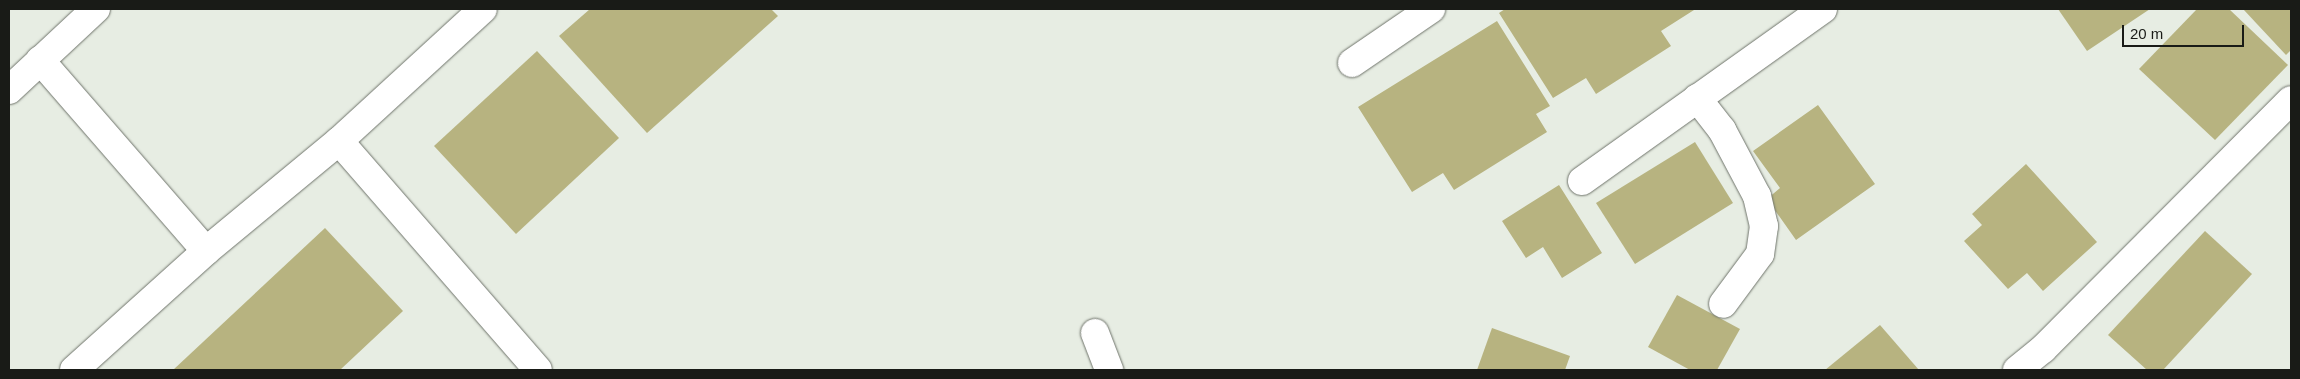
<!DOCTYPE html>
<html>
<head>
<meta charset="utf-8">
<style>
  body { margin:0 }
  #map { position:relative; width:2300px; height:379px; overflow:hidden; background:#e7ede3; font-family:Arial,sans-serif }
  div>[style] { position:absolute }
  .building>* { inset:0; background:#b7b380 }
  .roads { filter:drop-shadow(0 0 1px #6f746b) drop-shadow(0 0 1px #6f746b) }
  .street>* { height:28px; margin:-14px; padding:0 14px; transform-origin:14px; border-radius:14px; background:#fff }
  span { translate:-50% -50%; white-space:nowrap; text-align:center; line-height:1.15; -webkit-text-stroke:4.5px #e7ede3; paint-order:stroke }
  .frame { position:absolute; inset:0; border:10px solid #191b17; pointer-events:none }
  .scale { position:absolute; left:2122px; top:25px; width:122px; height:22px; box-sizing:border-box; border:2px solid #191b17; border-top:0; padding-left:6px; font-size:15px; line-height:18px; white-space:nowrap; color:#191b17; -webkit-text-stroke:4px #e7ede3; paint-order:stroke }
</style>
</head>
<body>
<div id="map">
  <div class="building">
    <i style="clip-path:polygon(590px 9px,771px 9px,778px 16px,647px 133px,559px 36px)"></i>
    <i style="clip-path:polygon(1505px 9px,1693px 9px,1694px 10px,1661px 31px,1671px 46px,1596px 94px,1586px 78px,1553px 98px,1499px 13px)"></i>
    <i style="clip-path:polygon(2058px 9px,2150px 9px,2087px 51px)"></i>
    <i style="clip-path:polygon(2197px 9px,2229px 9px,2288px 65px,2215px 140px,2139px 69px)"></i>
    <i style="clip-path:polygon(2243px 9px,2291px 9px,2291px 50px,2286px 55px)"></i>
    <i style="clip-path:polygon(1497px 21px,1550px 106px,1536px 114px,1547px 132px,1454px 190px,1443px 173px,1412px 192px,1358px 107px)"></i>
    <i style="clip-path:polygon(537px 51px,619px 138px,516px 234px,434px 146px)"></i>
    <i style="clip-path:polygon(1818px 105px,1875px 184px,1796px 240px,1767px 199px,1780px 188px,1753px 151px)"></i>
    <i style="clip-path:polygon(1695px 142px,1733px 203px,1635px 264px,1596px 203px)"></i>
    <i style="clip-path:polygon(2026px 164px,2097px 242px,2043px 291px,2027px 273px,2008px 289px,1964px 241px,1982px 225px,1972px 214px)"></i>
    <i style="clip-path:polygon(1559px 185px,1602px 253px,1562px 278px,1543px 247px,1526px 258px,1502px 221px)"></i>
    <i style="clip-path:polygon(325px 228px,403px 311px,340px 370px,173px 370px)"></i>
    <i style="clip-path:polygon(2205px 231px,2252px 274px,2163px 370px,2147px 370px,2108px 335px)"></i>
    <i style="clip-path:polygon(1677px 295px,1740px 329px,1717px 370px,1690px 370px,1648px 347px)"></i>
    <i style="clip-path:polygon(1880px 325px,1919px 370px,1825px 370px)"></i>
    <i style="clip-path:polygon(1492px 328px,1570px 356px,1565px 370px,1477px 370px)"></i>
  </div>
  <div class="roads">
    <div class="street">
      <i style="left:40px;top:60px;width:253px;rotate:49deg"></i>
      <i style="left:1352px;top:63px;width:96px;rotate:-34.4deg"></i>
      <i style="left:9px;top:90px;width:119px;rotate:-43deg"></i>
      <i style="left:1697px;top:98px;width:41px;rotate:52deg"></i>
      <i style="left:1722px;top:130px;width:75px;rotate:62.1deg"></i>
      <i style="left:1757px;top:196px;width:31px;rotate:77deg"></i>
      <i style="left:1764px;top:226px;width:28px;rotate:98deg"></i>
      <i style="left:1760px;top:254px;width:62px;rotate:126.5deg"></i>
      <i style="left:339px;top:141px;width:195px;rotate:-42.5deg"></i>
      <i style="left:1582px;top:181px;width:296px;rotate:-35.5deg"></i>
      <i style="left:1095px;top:333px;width:40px;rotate:69deg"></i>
      <i style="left:74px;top:370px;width:178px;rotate:-42deg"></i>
      <i style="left:206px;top:251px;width:173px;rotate:-39.6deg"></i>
      <i style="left:339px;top:141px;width:303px;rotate:49deg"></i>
      <i style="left:2017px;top:370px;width:33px;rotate:-39deg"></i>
      <i style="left:2043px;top:349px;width:351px;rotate:-45.1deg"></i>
    </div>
  </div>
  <div class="frame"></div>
  <div class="scale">20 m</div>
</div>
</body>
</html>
